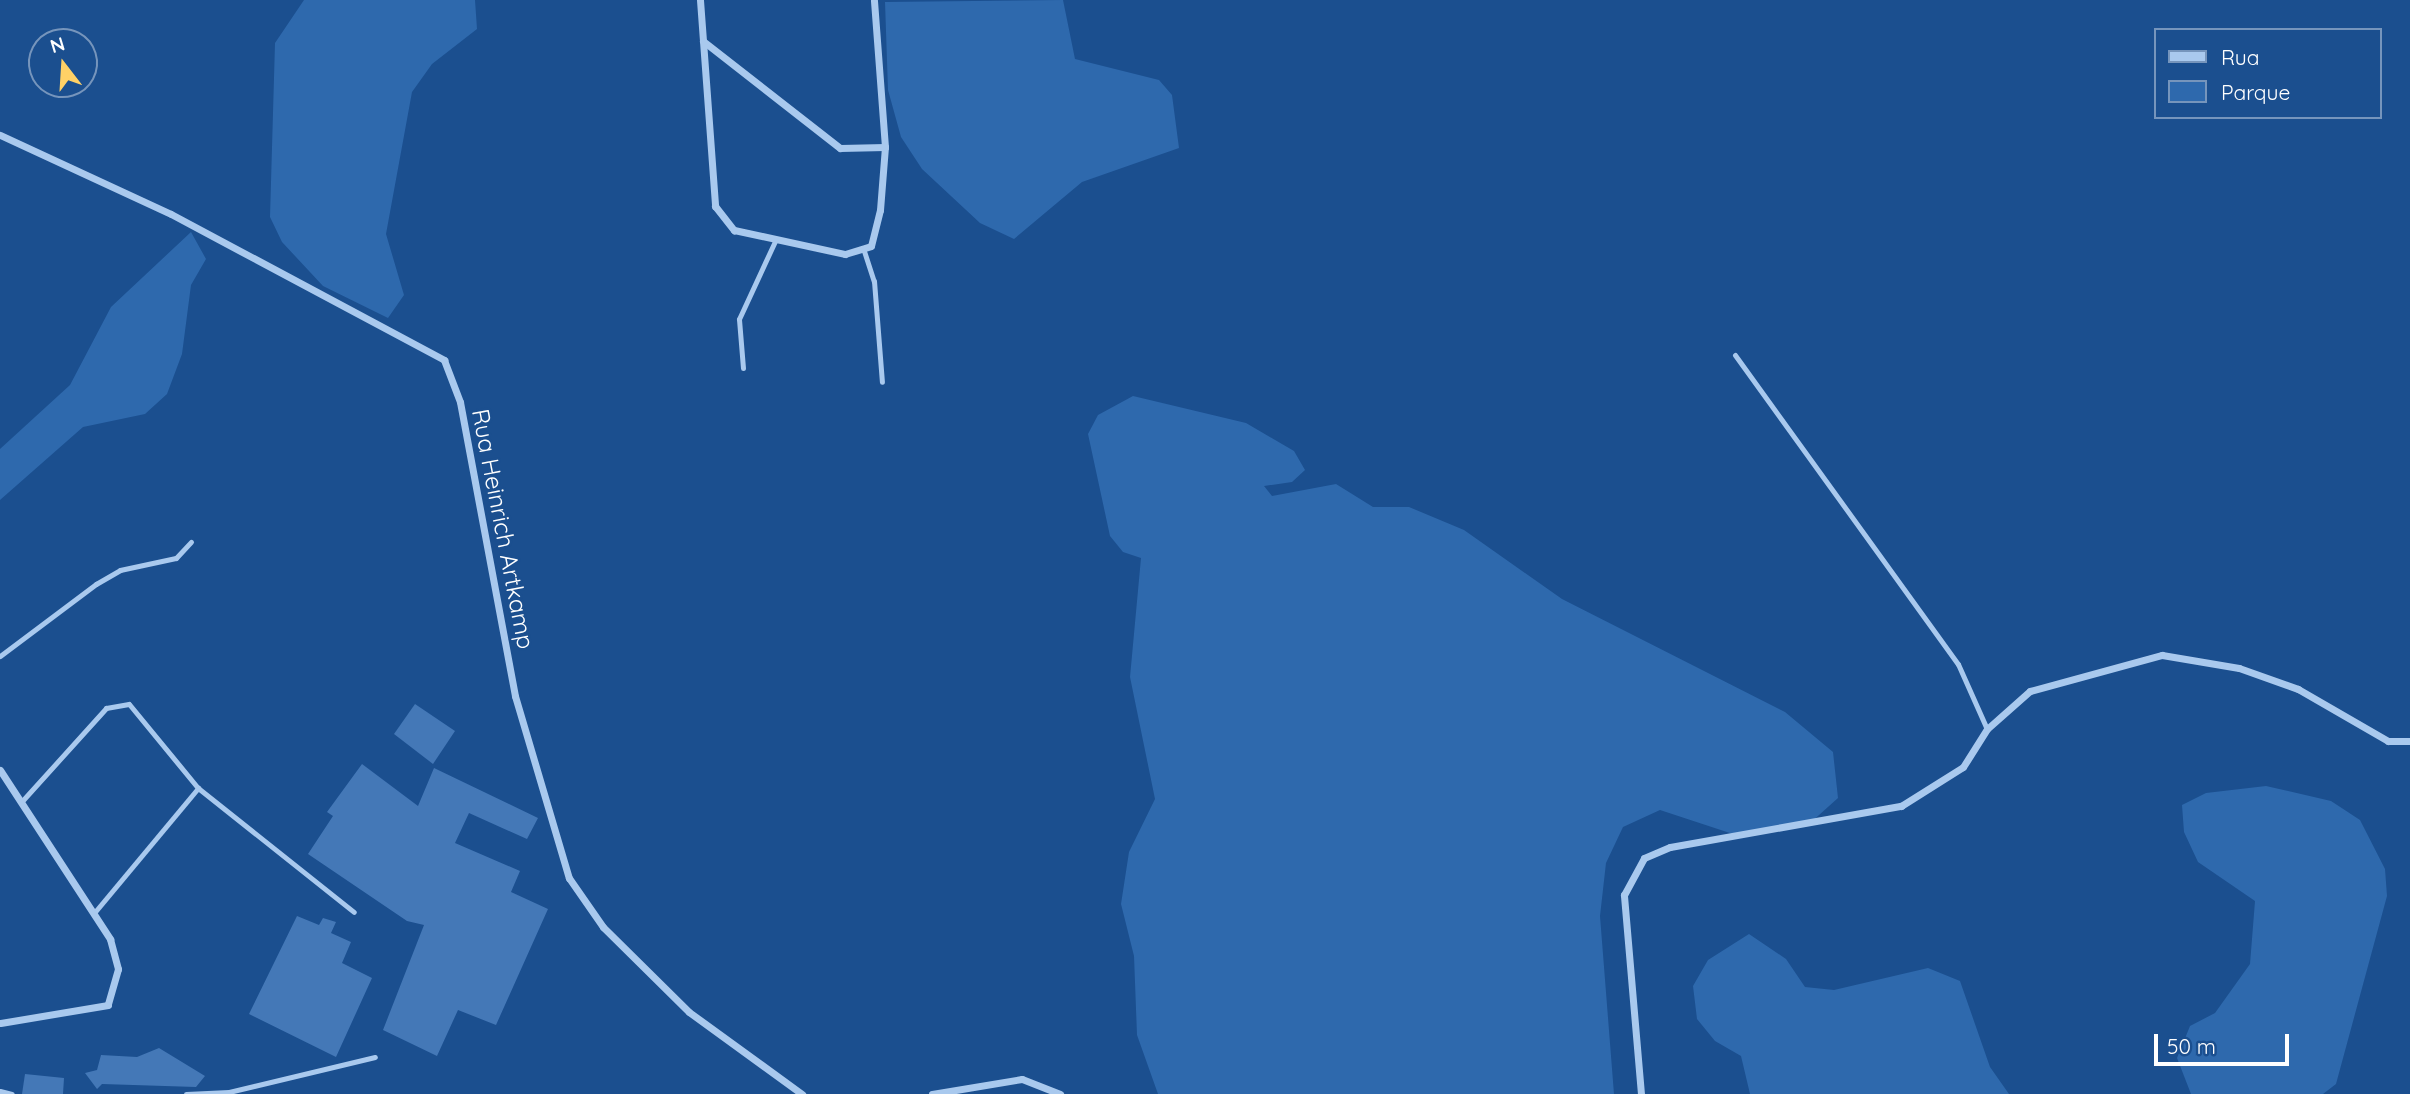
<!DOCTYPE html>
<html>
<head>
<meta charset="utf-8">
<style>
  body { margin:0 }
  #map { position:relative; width:2410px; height:1094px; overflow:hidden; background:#1b4f8f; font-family:Quicksand,sans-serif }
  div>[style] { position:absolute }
  .green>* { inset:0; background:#2e69ad }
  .building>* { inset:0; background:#4478b7 }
  .service>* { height:5px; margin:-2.5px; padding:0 2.5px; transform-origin:2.5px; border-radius:2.5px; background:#a9c9ee }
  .minor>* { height:7px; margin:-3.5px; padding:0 3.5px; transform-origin:3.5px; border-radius:3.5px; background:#a9c9ee }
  span { translate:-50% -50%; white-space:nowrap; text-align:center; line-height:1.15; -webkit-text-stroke:5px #1b4f8f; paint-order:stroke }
  .street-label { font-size:24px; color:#fff }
  .legend { position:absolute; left:2154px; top:28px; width:228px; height:91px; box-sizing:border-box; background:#1b4f8f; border:2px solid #7695bc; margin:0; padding:9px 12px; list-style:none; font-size:21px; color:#fff }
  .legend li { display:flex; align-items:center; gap:14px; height:35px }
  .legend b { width:35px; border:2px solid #7695bc }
  .north { position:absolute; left:28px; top:28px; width:70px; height:70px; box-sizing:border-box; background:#1b4f8f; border:2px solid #7695bc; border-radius:50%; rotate:343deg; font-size:19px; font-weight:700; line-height:28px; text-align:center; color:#fff }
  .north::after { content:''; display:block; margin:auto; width:24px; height:32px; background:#ffd166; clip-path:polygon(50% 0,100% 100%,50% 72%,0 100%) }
  .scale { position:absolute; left:2154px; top:1034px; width:135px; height:32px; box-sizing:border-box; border:4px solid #fff; border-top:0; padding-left:9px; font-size:21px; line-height:24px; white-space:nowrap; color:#fff; -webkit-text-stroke:5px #1b4f8f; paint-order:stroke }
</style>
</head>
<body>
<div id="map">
  <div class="green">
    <i style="clip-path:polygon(304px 0,475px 0,477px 29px,432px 64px,412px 92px,386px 234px,404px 295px,388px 318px,323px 286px,282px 242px,270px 217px,275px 43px)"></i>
    <i style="clip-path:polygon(1063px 0,1075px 59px,1159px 80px,1172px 95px,1179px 148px,1082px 182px,1014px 239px,980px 223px,922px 169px,901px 137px,888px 90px,885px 2px)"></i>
    <i style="clip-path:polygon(191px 232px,206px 259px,191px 285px,182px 354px,167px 394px,145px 414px,83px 427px,0 500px,0 449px,70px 385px,111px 307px)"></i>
    <i style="clip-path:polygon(1133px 396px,1246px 423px,1294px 451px,1305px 470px,1292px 482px,1264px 486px,1272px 496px,1336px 484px,1373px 507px,1409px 507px,1464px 530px,1562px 599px,1785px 712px,1833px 752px,1838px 798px,1809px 824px,1739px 836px,1660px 810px,1623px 827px,1606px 863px,1600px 916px,1614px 1094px,1158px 1094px,1137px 1035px,1134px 956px,1121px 904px,1129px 852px,1155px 799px,1130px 677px,1141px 558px,1123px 552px,1110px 536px,1088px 434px,1098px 415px)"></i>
    <i style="clip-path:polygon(2266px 786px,2331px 801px,2360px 820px,2385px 869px,2387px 896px,2336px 1084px,2323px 1094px,2191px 1094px,2177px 1058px,2190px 1026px,2215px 1013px,2250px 964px,2255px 901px,2198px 862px,2184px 832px,2182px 805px,2206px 793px)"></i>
    <i style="clip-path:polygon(1749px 934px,1786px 959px,1805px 987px,1834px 990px,1928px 968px,1960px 981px,1990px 1067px,2009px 1094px,1750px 1094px,1741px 1056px,1715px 1041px,1697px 1019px,1693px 986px,1708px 960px)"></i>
  </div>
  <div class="building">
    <i style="clip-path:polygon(415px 704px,455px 731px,433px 764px,394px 734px)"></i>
    <i style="clip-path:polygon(362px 764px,418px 806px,434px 768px,538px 818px,527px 839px,469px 813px,455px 843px,520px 871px,511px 892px,548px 909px,496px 1025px,458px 1010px,437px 1056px,383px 1030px,424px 925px,407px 921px,308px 854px,333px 816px,327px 812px)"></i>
    <i style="clip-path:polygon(297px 916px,319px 925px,323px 918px,336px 922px,331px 933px,351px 942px,342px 963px,372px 978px,336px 1057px,249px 1014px)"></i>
    <i style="clip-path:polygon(159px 1048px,205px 1076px,196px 1087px,102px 1084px,97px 1089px,85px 1073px,97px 1070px,101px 1055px,137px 1057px)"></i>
    <i style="clip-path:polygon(25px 1074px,64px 1078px,63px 1094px,22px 1094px)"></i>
  </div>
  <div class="service">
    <i style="left:864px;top:251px;width:32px;rotate:72deg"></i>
    <i style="left:874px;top:281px;width:101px;rotate:85.5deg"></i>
    <i style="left:1735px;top:355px;width:381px;rotate:54.2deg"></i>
    <i style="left:1958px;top:664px;width:71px;rotate:66deg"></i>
    <i style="left:743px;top:368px;width:49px;rotate:-94.7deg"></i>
    <i style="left:739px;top:319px;width:86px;rotate:-65.2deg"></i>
    <i style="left:0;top:656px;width:120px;rotate:-36.9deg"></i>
    <i style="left:96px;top:584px;width:28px;rotate:-30deg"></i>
    <i style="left:120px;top:570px;width:57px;rotate:-12.1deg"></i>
    <i style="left:176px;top:558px;width:22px;rotate:-47deg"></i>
    <i style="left:23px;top:800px;width:124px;rotate:-47.9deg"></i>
    <i style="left:106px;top:708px;width:23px;rotate:-10deg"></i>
    <i style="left:129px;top:704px;width:109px;rotate:50.6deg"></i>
    <i style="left:198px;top:788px;width:199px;rotate:38.5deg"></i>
    <i style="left:94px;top:913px;width:163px;rotate:-50.2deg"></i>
    <i style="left:0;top:1091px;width:12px;rotate:14deg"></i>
    <i style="left:186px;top:1094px;width:43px;rotate:-2.7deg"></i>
    <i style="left:229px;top:1092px;width:150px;rotate:-13.5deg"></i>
  </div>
  <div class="minor">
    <i style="left:700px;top:0;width:207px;rotate:85.8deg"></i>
    <i style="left:715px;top:206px;width:31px;rotate:52deg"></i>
    <i style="left:734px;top:230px;width:114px;rotate:12.2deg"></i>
    <i style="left:845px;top:254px;width:27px;rotate:-17deg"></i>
    <i style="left:871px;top:246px;width:37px;rotate:-76deg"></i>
    <i style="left:880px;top:210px;width:63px;rotate:-85.5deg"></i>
    <i style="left:885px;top:147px;width:147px;rotate:-94.3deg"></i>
    <i style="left:703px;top:41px;width:174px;rotate:38deg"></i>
    <i style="left:840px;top:148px;width:45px;rotate:-1.3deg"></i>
    <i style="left:0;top:135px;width:188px;rotate:24.8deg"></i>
    <i style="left:171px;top:214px;width:310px;rotate:28.1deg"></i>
    <i style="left:444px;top:360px;width:45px;rotate:69.1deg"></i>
    <i style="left:460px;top:402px;width:299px;rotate:79.4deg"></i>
    <i style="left:515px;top:696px;width:190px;rotate:73.5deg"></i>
    <i style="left:569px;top:878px;width:60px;rotate:55.2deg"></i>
    <i style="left:603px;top:927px;width:121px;rotate:44.7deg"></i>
    <i style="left:689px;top:1012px;width:140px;rotate:36deg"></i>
    <i style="left:0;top:770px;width:202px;rotate:56.9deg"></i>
    <i style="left:110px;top:939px;width:31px;rotate:75deg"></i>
    <i style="left:118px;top:969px;width:37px;rotate:106deg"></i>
    <i style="left:108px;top:1005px;width:109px;rotate:170.5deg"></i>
    <i style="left:932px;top:1094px;width:91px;rotate:-9.5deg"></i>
    <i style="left:1022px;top:1079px;width:41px;rotate:21.5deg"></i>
    <i style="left:1641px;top:1094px;width:200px;rotate:-94.9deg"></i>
    <i style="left:1624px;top:895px;width:42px;rotate:-61.6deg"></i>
    <i style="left:1644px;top:858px;width:28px;rotate:-23deg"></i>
    <i style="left:1670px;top:847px;width:235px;rotate:-10.1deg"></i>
    <i style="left:1901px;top:806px;width:73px;rotate:-32.2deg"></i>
    <i style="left:1963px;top:767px;width:45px;rotate:-57.7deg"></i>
    <i style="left:1987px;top:729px;width:57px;rotate:-41.5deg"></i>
    <i style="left:2030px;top:691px;width:137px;rotate:-15.3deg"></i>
    <i style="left:2162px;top:655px;width:78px;rotate:9.6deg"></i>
    <i style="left:2239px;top:668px;width:63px;rotate:19.6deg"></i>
    <i style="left:2298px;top:689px;width:104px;rotate:30deg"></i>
    <i style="left:2388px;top:741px;width:22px"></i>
  </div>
  <div class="street-label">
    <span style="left:503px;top:529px;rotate:79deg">Rua Heinrich Artkamp</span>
  </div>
  <ul class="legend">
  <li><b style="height:9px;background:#a9c9ee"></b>Rua</li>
  <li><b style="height:19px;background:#2e69ad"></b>Parque</li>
  </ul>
  <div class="north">N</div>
  <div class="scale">50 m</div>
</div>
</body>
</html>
